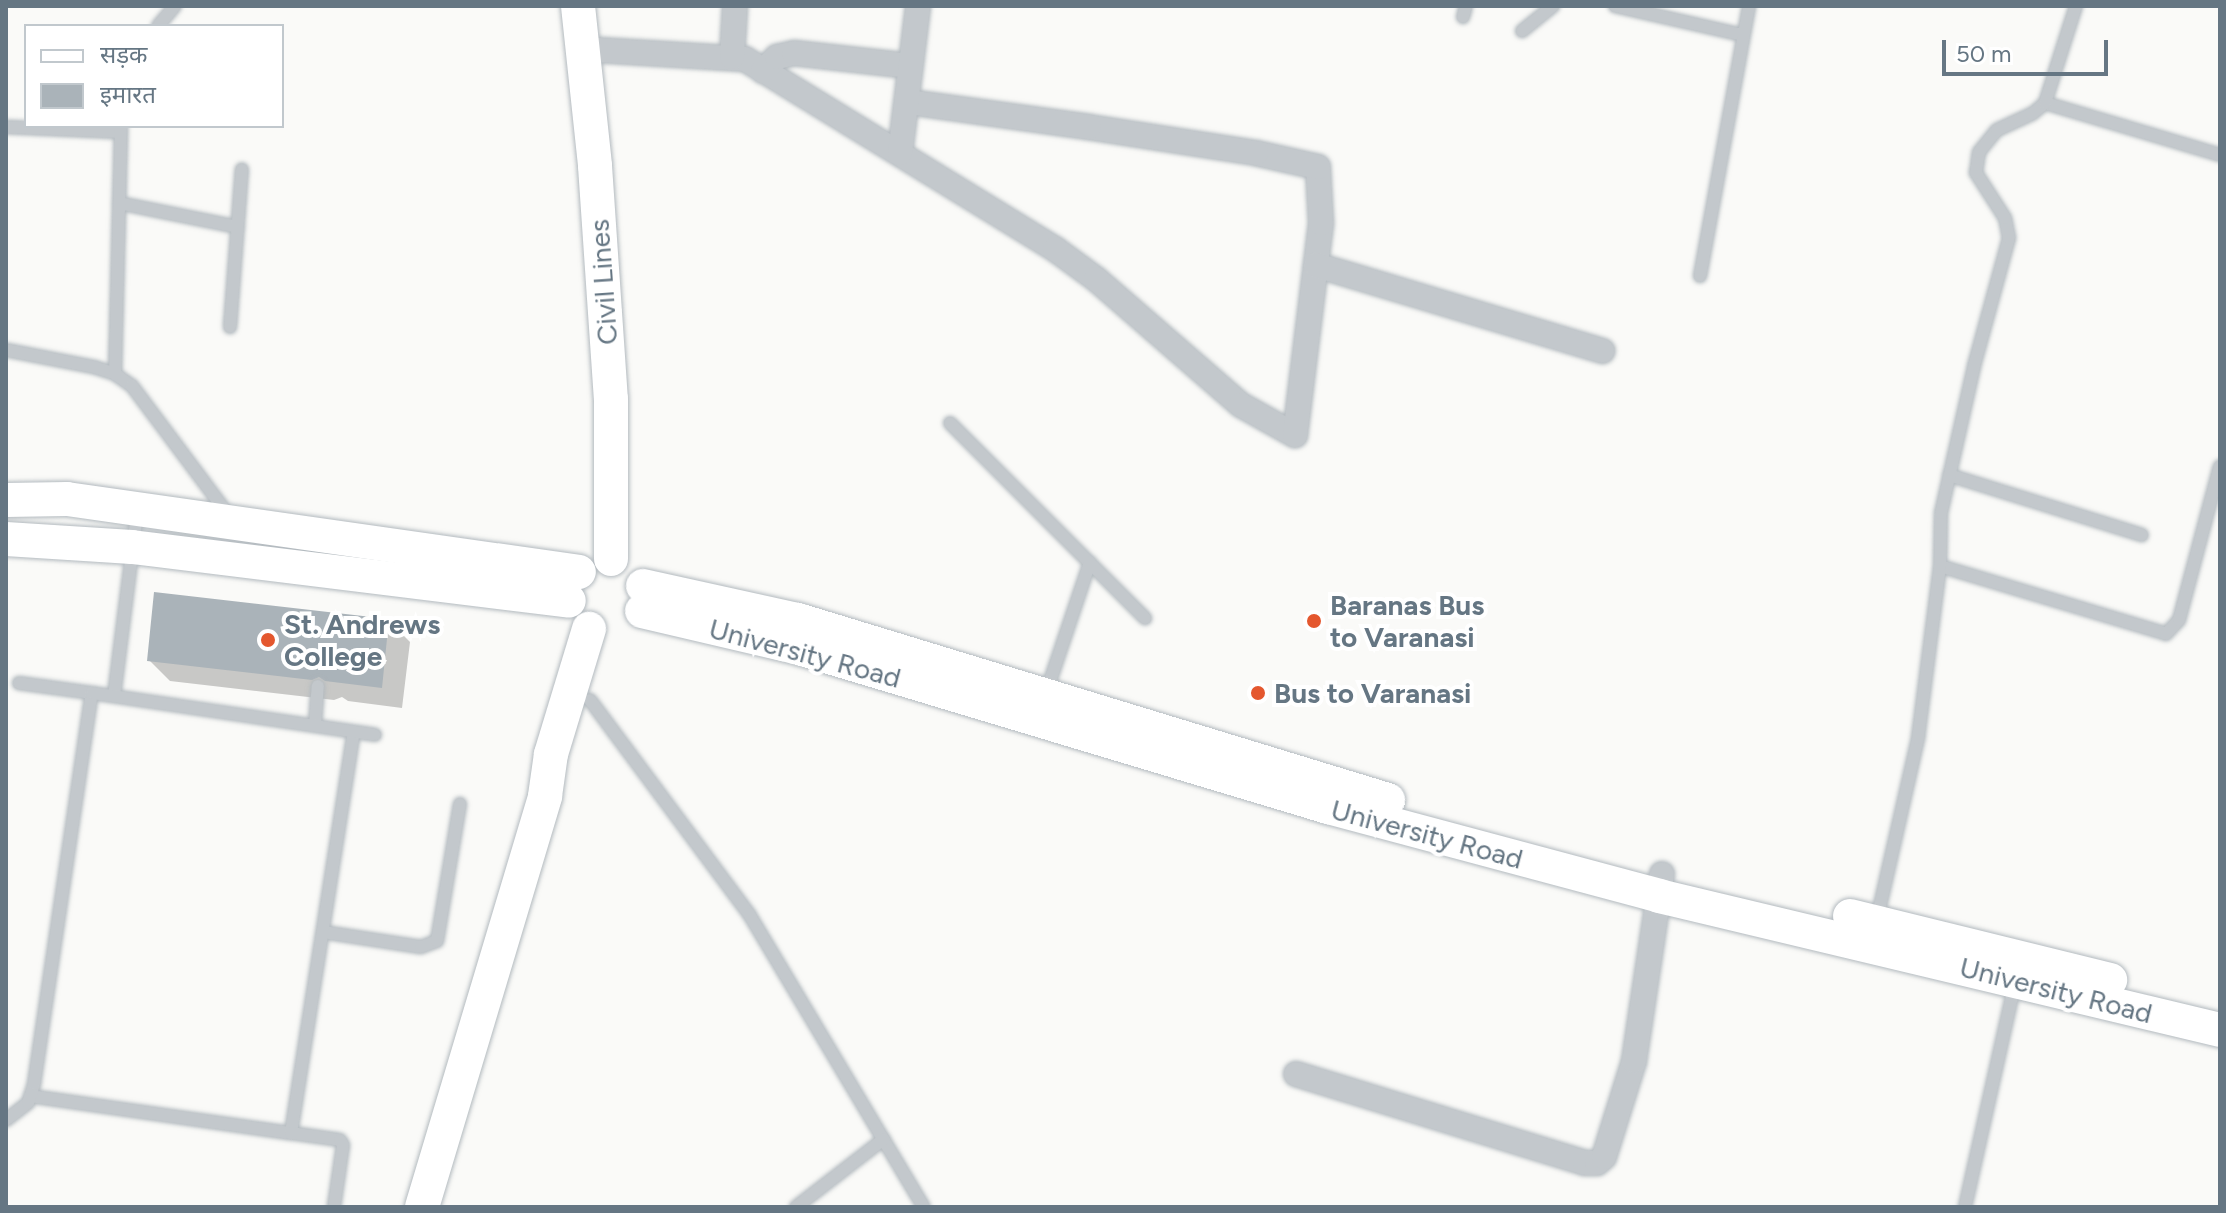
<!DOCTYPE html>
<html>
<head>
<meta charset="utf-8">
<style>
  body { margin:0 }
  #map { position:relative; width:2226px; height:1213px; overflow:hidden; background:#fafaf8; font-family:Figtree,"Noto Sans Devanagari",sans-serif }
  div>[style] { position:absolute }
  .shadow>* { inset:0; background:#0003 }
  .building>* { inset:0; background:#aab3b9 }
  .roads { filter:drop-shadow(0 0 2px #b3babf) drop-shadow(0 0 2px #b3babf) }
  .lane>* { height:12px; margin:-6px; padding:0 6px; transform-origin:6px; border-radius:6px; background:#c3c8cc }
  .street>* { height:24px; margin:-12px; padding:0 12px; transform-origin:12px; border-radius:12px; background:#c3c8cc }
  .secondary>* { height:34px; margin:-17px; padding:0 17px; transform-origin:17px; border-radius:17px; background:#fff }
  .dots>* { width:22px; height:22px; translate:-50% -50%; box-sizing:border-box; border:4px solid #fff; border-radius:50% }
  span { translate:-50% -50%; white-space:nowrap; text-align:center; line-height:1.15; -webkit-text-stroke:8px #fff; paint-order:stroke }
  .street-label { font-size:28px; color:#657683 }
  .poi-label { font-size:28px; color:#657683; font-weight:700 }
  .left { translate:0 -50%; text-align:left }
  .frame { position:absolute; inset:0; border:8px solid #657683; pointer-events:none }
  .legend { position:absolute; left:24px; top:24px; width:260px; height:104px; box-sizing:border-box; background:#fff; border:2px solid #c1c8cd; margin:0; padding:10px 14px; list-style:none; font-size:24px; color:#657683 }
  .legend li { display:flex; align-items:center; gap:16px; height:40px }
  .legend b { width:40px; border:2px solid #c1c8cd }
  .scale { position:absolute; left:1942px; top:40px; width:166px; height:36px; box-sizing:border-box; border:4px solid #657683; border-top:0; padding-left:10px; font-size:24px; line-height:28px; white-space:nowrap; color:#657683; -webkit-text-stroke:6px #fff; paint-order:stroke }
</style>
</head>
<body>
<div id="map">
  <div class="shadow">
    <i style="clip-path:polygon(389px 621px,410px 642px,402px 708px,348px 701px,342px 697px,334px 700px,170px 681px,149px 660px)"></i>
  </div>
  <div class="building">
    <i style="clip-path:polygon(154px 592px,389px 619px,382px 688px,325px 681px,319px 677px,312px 680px,147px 661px)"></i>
  </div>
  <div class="roads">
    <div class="lane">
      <i style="left:1615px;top:6px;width:131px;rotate:12.8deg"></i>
      <i style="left:1463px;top:17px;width:11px;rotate:-75deg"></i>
      <i style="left:158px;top:26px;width:26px;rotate:-50deg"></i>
      <i style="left:1522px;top:31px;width:40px;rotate:-39deg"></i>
      <i style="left:2045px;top:103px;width:183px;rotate:16.5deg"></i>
      <i style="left:6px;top:127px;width:114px;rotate:2.5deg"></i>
      <i style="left:119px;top:203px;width:121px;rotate:11.4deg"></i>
      <i style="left:1700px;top:276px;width:274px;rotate:-79.7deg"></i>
      <i style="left:230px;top:327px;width:158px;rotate:-85.7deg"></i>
      <i style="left:6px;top:350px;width:90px;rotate:10.9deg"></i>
      <i style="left:94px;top:367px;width:22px;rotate:18deg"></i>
      <i style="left:115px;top:374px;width:21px;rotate:35deg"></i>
      <i style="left:132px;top:386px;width:164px;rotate:53.2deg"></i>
      <i style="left:115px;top:374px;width:248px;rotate:-88.6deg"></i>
      <i style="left:950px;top:423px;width:276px;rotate:45deg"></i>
      <i style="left:1949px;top:475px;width:202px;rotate:17.3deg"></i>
      <i style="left:1940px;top:566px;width:236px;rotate:16.7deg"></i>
      <i style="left:2166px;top:634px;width:19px;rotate:-47deg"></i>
      <i style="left:2179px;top:620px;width:159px;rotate:-75.1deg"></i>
      <i style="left:19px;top:683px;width:74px;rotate:7.8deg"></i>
      <i style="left:1046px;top:693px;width:138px;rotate:-71.4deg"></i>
      <i style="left:114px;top:696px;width:184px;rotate:-82.8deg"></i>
      <i style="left:590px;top:700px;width:267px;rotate:53.4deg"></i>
      <i style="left:749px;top:914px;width:341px;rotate:59.2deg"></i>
      <i style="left:315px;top:725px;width:39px;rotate:-86deg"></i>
      <i style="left:1877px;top:919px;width:186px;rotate:-77.2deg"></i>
      <i style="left:1918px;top:738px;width:173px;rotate:-82.7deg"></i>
      <i style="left:1940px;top:566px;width:53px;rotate:-88.9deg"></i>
      <i style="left:1941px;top:513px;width:151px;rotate:-77.3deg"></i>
      <i style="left:1974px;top:366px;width:133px;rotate:-74.7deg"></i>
      <i style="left:2009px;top:238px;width:20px;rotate:-101deg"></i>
      <i style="left:2005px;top:218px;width:54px;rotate:-122.8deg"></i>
      <i style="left:1976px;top:173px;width:21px;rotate:-82deg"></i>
      <i style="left:1979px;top:152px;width:28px;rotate:-51deg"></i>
      <i style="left:1997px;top:130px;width:38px;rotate:-25deg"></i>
      <i style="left:2032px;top:114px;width:17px;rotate:-40deg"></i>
      <i style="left:2045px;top:103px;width:102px;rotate:-72.3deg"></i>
      <i style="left:323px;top:932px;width:99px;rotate:8.7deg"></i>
      <i style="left:421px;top:947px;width:17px;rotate:-21deg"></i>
      <i style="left:437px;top:941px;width:139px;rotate:-80.5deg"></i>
      <i style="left:30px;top:1096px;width:264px;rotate:8.1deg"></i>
      <i style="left:291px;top:1133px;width:406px;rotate:-81.1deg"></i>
      <i style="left:6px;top:1120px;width:28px;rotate:-38deg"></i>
      <i style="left:28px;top:1103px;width:20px;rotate:-72deg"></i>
      <i style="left:34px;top:1084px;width:395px;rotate:-81.6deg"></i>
      <i style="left:92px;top:693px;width:286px;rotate:8.4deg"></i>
      <i style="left:291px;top:1133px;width:49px;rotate:8.1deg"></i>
      <i style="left:340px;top:1140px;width:6px;rotate:59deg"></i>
      <i style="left:343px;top:1145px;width:63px;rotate:98.3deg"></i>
      <i style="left:796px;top:1207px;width:111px;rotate:-37.7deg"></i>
      <i style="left:1965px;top:1207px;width:229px;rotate:-77.4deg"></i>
    </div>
    <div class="street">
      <i style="left:581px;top:49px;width:164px;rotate:3.5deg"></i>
      <i style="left:745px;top:59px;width:364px;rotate:31.5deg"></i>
      <i style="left:1055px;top:249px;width:51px;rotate:36.2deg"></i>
      <i style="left:1096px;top:279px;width:192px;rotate:41deg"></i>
      <i style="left:1241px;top:405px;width:62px;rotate:29.1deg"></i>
      <i style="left:1295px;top:435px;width:214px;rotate:-83deg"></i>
      <i style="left:1321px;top:223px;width:56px;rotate:-93.1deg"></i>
      <i style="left:1318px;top:167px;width:64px;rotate:-167.3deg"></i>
      <i style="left:1256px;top:153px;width:169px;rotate:-171.2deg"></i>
      <i style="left:1089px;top:127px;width:183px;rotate:-172.1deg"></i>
      <i style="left:732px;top:57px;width:51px;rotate:-86.6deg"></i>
      <i style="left:763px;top:71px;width:20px;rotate:-45deg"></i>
      <i style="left:777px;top:57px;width:17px;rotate:-13deg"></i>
      <i style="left:794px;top:53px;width:117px;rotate:6.4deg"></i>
      <i style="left:900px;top:153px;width:148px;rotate:-83deg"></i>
      <i style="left:1316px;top:265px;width:299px;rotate:16.7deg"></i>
      <i style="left:1296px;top:1074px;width:302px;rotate:17.1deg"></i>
      <i style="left:1585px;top:1163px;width:12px"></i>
      <i style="left:1597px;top:1163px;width:9px;rotate:-41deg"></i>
      <i style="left:1604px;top:1157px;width:101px;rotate:-72.6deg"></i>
      <i style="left:1634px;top:1061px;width:189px;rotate:-81.5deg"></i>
    </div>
    <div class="secondary">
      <i style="left:578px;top:6px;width:161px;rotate:83.9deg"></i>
      <i style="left:595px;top:166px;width:234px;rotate:86.1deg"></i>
      <i style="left:611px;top:399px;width:160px;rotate:90deg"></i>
      <i style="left:6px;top:500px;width:61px;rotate:-0.9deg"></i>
      <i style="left:67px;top:499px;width:517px;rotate:8.11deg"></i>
      <i style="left:6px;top:539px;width:126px;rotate:3.6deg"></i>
      <i style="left:132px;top:547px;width:440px;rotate:7deg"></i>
      <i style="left:643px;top:586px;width:159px;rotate:12.4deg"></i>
      <i style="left:798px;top:620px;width:617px;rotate:16.97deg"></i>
      <i style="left:642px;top:611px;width:158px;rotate:13.2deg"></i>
      <i style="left:796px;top:647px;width:556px;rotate:16.74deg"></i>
      <i style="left:1328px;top:807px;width:343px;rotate:15deg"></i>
      <i style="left:1659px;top:896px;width:577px;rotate:13.43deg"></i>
      <i style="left:1850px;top:916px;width:268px;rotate:13.8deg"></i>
      <i style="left:422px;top:1207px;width:429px;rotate:-73.3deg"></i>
      <i style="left:545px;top:796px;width:42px;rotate:-81.9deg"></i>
      <i style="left:551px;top:754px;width:131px;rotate:-73.1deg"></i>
    </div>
  </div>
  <div class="dots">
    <i style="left:1314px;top:621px;background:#e4572e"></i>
    <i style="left:268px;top:640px;background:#e4572e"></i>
    <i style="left:1258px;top:693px;background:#e4572e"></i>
  </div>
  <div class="street-label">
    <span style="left:603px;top:282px;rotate:-94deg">Civil Lines</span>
    <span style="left:805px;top:653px;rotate:15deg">University Road</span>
    <span style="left:1427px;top:834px;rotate:15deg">University Road</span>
    <span style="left:2056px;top:990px;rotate:14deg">University Road</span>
  </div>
  <div class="poi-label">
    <span class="left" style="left:1330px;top:621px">Baranas Bus<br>to Varanasi</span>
    <span class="left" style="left:284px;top:640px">St. Andrews<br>College</span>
    <span class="left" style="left:1274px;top:693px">Bus to Varanasi</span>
  </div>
  <div class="frame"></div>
  <ul class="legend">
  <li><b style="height:10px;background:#fff"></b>सड़क</li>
  <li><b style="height:22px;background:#aab3b9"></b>इमारत</li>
  </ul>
  <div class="scale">50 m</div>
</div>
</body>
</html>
